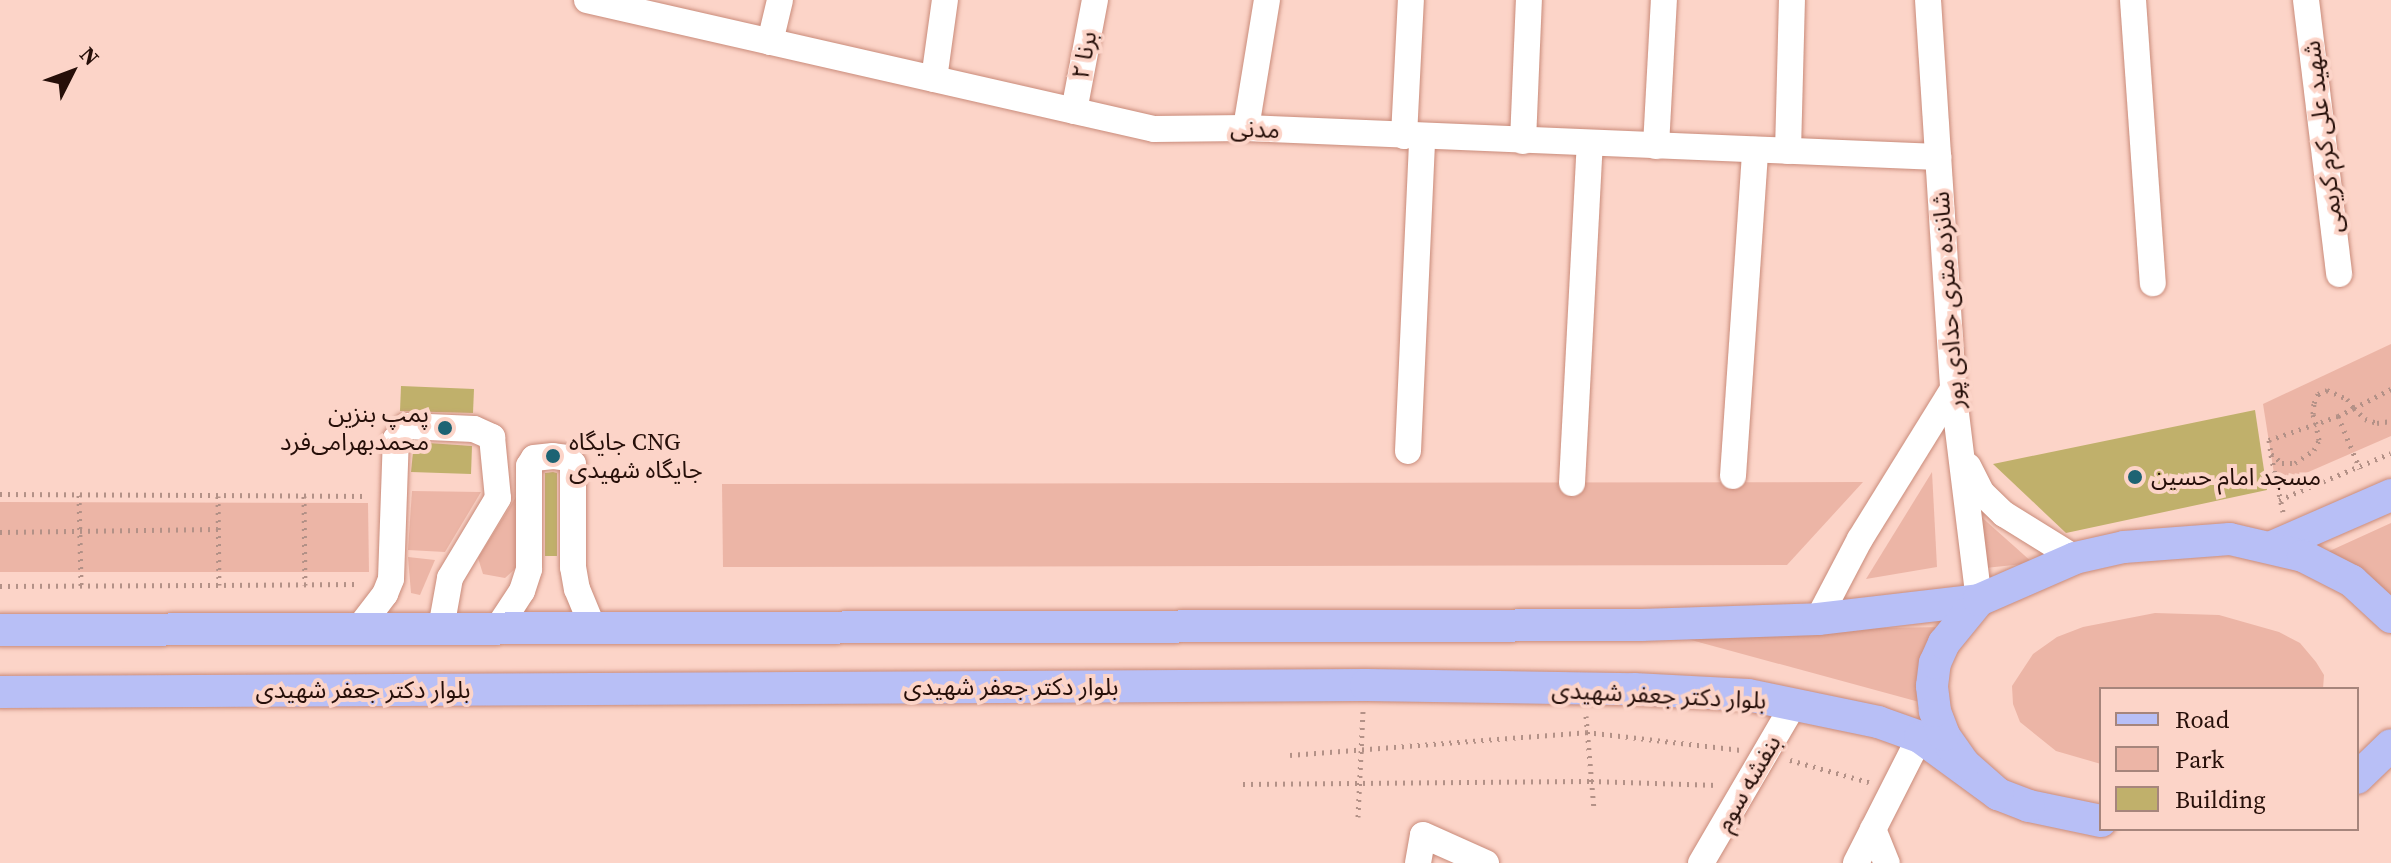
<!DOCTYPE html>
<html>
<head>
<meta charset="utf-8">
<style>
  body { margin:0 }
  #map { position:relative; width:2391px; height:863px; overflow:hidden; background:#fcd4c8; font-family:"Source Serif 4","Noto Sans Arabic",serif }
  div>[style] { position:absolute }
  .green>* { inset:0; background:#ecb5a6 }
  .building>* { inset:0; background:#c0b06b }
  .path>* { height:5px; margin-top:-2.5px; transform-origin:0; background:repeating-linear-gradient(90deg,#b39187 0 2px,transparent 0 8px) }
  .roads { filter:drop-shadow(0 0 2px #c98b7a) drop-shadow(0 0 2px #c98b7a) }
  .minor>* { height:26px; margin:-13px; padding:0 13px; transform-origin:13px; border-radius:13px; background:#fff }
  .major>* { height:32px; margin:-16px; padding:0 16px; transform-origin:16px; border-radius:16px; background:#b8bff6 }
  .dots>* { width:22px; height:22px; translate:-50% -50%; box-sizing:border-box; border:4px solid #fcd4c8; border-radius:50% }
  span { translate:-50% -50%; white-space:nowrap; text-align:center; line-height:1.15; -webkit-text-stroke:8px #fcd4c8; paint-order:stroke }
  .street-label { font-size:24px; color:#260f09 }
  .poi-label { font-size:24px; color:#260f09 }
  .right { translate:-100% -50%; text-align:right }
  .left { translate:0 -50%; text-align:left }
  .legend { position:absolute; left:2099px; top:687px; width:260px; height:144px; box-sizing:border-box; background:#fcd4c8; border:2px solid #a6857c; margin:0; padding:10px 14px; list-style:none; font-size:24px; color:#260f09 }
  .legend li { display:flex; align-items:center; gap:16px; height:40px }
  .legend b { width:40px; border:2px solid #a6857c }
  .north { position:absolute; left:32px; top:32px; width:80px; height:80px; -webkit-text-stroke:6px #fcd4c8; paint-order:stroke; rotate:48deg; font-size:22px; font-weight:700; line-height:32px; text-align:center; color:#260f09 }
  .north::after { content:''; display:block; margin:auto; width:28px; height:36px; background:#260f09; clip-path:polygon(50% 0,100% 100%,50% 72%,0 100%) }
</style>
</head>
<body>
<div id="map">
  <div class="green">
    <i style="clip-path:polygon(2391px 344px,2391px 436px,2276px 486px,2263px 404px)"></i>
    <i style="clip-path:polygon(1932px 472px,1937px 567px,1866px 579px)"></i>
    <i style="clip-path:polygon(1863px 482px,1787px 565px,723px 567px,722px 484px)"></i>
    <i style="clip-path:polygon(412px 491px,481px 492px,445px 552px,408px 550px)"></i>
    <i style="clip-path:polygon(516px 497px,517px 567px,505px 578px,483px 574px,478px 558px)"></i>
    <i style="clip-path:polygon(0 502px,368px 503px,369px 572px,0 572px)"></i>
    <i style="clip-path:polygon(1978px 514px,2033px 563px,1985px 568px)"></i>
    <i style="clip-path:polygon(2391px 523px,2391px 635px,2382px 619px,2312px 559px)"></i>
    <i style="clip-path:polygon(408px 557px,435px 560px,420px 595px,411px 593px)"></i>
    <i style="clip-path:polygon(2155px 613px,2219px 615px,2279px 632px,2300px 643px,2316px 662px,2324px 675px,2323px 689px,2101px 689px,2101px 764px,2056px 751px,2020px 722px,2013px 704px,2012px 686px,2033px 654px,2057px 637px,2083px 627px)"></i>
    <i style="clip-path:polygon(1950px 627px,1945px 709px,1658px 631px)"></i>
  </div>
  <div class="building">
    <i style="clip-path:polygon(401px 386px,474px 389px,473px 413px,400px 411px)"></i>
    <i style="clip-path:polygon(2255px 410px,2267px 490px,2066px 533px,1993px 464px)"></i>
    <i style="clip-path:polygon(414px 442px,472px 446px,471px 474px,411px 472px)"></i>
    <i style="clip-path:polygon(553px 472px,557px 473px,557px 556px,545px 556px,545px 473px)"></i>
  </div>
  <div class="path">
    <i style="left:2391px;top:389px;width:42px;rotate:152.8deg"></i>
    <i style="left:2354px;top:408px;width:18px;rotate:153deg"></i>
    <i style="left:2338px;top:416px;width:23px;rotate:160deg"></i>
    <i style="left:2316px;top:424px;width:50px;rotate:161.2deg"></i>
    <i style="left:2269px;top:440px;width:14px;rotate:82deg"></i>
    <i style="left:2271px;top:454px;width:14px;rotate:39deg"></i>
    <i style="left:2282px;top:463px;width:13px"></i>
    <i style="left:2295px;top:463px;width:23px;rotate:-34deg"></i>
    <i style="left:2314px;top:450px;width:11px;rotate:-63deg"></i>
    <i style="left:2319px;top:440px;width:16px;rotate:-101deg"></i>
    <i style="left:2316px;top:424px;width:10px;rotate:-107deg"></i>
    <i style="left:2313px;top:414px;width:11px;rotate:-85deg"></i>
    <i style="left:2314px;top:403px;width:10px;rotate:-66deg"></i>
    <i style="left:2318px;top:394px;width:10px;rotate:-24deg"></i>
    <i style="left:2327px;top:390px;width:22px;rotate:24deg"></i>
    <i style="left:2347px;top:399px;width:11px;rotate:52deg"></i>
    <i style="left:2354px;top:408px;width:16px;rotate:45deg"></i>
    <i style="left:2365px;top:419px;width:13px;rotate:18deg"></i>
    <i style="left:2377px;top:423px;width:14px;rotate:-8deg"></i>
    <i style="left:2338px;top:416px;width:57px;rotate:67.5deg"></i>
    <i style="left:2271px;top:455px;width:58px;rotate:78.1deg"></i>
    <i style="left:0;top:494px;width:368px;rotate:0.3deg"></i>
    <i style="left:79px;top:495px;width:91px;rotate:88.7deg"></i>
    <i style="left:218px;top:496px;width:89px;rotate:89.4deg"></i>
    <i style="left:304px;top:496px;width:89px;rotate:89.4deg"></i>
    <i style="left:2279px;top:500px;width:121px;rotate:-22.8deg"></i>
    <i style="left:0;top:532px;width:218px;rotate:-0.8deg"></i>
    <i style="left:0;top:586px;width:359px;rotate:-0.3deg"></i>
    <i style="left:1586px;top:716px;width:94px;rotate:85.1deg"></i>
    <i style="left:1290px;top:755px;width:297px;rotate:-4.4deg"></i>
    <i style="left:1586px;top:732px;width:156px;rotate:6.6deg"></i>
    <i style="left:1790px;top:760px;width:82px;rotate:15.6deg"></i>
    <i style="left:1243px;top:784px;width:348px;rotate:-0.5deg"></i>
    <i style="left:1591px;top:781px;width:127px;rotate:1.8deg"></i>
    <i style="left:1358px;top:817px;width:107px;rotate:-87.3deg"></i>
  </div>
  <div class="roads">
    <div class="minor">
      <i style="left:587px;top:0;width:581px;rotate:12.82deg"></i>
      <i style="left:1154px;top:129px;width:92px;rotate:-0.6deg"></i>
      <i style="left:1246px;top:128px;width:693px;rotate:2.4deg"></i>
      <i style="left:1928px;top:0;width:390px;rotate:86.3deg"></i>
      <i style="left:1953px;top:389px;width:213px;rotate:83deg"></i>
      <i style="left:2133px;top:0;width:284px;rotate:86deg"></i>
      <i style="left:2306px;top:0;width:276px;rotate:83.1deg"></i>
      <i style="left:770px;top:42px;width:43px;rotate:-76.6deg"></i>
      <i style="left:934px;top:79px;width:80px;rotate:-82.1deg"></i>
      <i style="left:1074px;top:111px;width:113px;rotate:-79.3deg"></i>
      <i style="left:1246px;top:128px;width:130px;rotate:-80.7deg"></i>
      <i style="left:1404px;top:136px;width:136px;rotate:-87.1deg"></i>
      <i style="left:1523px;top:141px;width:141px;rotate:-87.6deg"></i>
      <i style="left:1656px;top:146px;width:146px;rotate:-86.9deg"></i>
      <i style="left:1788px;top:151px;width:151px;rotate:-88.5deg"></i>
      <i style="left:1408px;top:451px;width:314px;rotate:-87.4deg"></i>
      <i style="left:1968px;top:466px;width:29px;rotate:63deg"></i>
      <i style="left:1981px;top:492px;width:32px;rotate:44deg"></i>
      <i style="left:2004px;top:514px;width:84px;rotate:31.8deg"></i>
      <i style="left:1733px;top:476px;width:327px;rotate:-86.1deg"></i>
      <i style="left:1572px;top:483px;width:339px;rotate:-87deg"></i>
      <i style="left:1818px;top:619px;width:90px;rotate:-62.3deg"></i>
      <i style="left:1860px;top:539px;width:176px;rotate:-58.2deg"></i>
      <i style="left:359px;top:628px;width:43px;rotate:-52.6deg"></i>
      <i style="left:385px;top:594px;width:16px;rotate:-68deg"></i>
      <i style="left:391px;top:579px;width:140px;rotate:-88deg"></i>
      <i style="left:396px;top:439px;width:16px;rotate:-52deg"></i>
      <i style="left:406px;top:426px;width:68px;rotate:2.5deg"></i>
      <i style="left:474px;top:429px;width:20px;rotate:24deg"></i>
      <i style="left:492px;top:437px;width:61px;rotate:84.4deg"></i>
      <i style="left:498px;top:498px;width:93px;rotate:121deg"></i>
      <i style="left:450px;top:578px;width:51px;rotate:100.2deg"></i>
      <i style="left:497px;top:629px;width:45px;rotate:-56.7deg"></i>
      <i style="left:522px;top:591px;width:23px;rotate:-72deg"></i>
      <i style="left:529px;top:569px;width:103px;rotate:-90deg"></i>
      <i style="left:529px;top:466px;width:9px;rotate:-58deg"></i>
      <i style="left:534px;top:458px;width:19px;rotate:-6deg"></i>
      <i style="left:553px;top:456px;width:14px;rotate:8deg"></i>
      <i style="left:567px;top:458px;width:8px;rotate:45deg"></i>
      <i style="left:573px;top:464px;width:103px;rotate:90deg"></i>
      <i style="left:573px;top:567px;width:22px;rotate:80deg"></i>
      <i style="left:577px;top:589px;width:44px;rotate:67.5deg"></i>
      <i style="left:1873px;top:829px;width:37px;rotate:68deg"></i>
      <i style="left:1418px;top:863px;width:28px;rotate:-80deg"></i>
      <i style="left:1423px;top:835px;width:69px;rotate:24deg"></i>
      <i style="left:1701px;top:863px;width:184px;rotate:-59.7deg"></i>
      <i style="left:1856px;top:863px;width:141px;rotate:-63.1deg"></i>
    </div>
    <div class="major">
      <i style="left:2272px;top:547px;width:130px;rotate:-23.6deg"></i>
      <i style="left:0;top:630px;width:1641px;rotate:-0.17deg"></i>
      <i style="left:1641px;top:625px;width:177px;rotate:-1.9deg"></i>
      <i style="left:1818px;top:619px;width:162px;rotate:-6.7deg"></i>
      <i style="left:0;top:692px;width:1366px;rotate:-0.29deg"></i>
      <i style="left:1366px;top:685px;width:268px;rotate:0.9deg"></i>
      <i style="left:1634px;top:689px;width:114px;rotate:3deg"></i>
      <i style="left:1748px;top:695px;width:133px;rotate:11.7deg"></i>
      <i style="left:1878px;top:722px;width:45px;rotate:19.7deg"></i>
      <i style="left:1920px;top:737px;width:97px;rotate:36.2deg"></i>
      <i style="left:2357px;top:778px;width:47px;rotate:-44.1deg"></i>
      <i style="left:2101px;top:821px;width:74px;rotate:-168.2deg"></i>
      <i style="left:2029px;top:806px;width:33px;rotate:-159deg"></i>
      <i style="left:1998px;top:794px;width:45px;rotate:-138.6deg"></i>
      <i style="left:1964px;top:764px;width:35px;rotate:-125deg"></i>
      <i style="left:1944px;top:735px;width:26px;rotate:-111deg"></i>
      <i style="left:1935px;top:711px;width:25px;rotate:-97deg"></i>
      <i style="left:1932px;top:686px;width:23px;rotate:-83deg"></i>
      <i style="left:1935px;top:663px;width:22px;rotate:-66deg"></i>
      <i style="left:1944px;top:643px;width:55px;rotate:-50.9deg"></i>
      <i style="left:1979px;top:600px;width:105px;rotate:-23.6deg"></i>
      <i style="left:2075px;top:558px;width:50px;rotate:-12.7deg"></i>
      <i style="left:2124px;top:547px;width:106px;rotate:-4.3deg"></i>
      <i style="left:2230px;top:539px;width:75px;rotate:13.1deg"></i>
      <i style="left:2303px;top:556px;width:55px;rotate:27deg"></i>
      <i style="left:2352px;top:581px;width:53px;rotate:42.7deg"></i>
    </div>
  </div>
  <div class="dots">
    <i style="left:445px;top:428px;background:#1d6373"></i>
    <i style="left:553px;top:456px;background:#1d6373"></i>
    <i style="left:2135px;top:477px;background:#1d6373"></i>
  </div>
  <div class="street-label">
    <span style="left:1084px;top:55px;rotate:-79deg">برنا ۲</span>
    <span style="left:1255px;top:129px;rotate:2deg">مدنی</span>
    <span style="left:2323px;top:137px;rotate:-97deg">شهید علی کرم کریمی</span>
    <span style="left:1948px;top:300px;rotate:-94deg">شانزده متری حدادی پور</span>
    <span style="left:1011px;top:687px">بلوار دکتر جعفر شهیدی</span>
    <span style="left:363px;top:690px">بلوار دکتر جعفر شهیدی</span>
    <span style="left:1659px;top:695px;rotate:3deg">بلوار دکتر جعفر شهیدی</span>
    <span style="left:1748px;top:783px;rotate:-60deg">بنفشه سوم</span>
  </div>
  <div class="poi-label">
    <span class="right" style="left:429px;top:428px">پمپ بنزین<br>محمد‌بهرامی‌فرد</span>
    <span class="left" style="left:569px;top:456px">جایگاه CNG<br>جایگاه شهیدی</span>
    <span class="left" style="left:2151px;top:477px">مسجد امام حسین</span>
  </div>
  <ul class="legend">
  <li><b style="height:10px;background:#b8bff6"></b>Road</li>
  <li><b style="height:22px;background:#ecb5a6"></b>Park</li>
  <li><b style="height:22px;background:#c0b06b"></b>Building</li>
  </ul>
  <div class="north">N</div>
</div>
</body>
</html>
